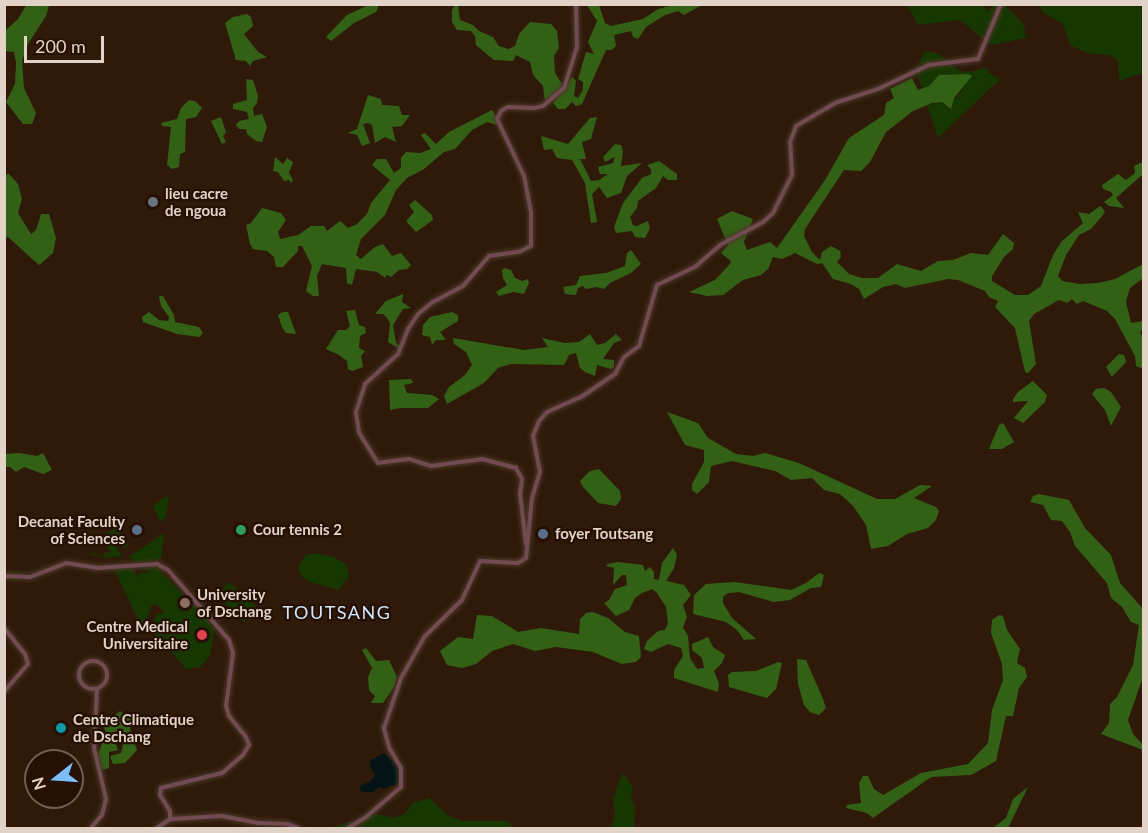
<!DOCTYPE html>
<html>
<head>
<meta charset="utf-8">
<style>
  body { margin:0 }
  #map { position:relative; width:1148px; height:833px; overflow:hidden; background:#2f1a0a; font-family:Lato,sans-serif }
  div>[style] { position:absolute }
  .green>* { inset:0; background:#163700 }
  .forest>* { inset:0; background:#326115 }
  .water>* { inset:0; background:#041416 }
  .roads { filter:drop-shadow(0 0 2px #4c3829) drop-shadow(0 0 2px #4c3829) }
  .minor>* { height:4px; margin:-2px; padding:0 2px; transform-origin:2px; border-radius:2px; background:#714b51 }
  .minor>.ring { margin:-2px; padding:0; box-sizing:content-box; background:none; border:4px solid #714b51; border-radius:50% }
  .dots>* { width:16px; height:16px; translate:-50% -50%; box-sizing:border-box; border:3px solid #251003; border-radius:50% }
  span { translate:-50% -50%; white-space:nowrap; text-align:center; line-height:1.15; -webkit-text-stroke:4.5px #251003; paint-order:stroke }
  .poi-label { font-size:15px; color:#e2d3c9; font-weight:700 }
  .left { translate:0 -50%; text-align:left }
  .right { translate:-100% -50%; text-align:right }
  .quarter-label { font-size:18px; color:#cfe7fd; letter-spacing:1.5px }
  .frame { position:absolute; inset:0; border:6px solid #e2d3c9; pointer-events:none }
  .north { position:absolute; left:24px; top:749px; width:60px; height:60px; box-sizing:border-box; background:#251003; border:2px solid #715e52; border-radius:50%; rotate:253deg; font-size:16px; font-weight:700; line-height:24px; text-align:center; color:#e2d3c9 }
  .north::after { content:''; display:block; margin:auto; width:21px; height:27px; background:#7bbef8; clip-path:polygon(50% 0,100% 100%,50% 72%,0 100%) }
  .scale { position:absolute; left:24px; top:36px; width:80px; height:27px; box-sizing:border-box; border:3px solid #e2d3c9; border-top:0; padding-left:8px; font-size:18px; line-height:21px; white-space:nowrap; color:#e2d3c9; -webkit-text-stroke:4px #251003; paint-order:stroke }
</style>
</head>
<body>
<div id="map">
  <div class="green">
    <i style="clip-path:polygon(907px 5px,983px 5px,987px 12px,993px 5px,1005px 5px,1024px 25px,1026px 38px,991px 45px,960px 20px,918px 25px)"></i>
    <i style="clip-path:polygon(1039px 5px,1139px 5px,1143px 10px,1142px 73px,1119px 81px,1118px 61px,1109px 55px,1091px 54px,1071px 46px,1062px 23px,1042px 12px)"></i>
    <i style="clip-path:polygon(925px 51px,939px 54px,960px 71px,970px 72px,987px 67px,989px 73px,998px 78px,999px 83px,996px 83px,938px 138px,927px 105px,942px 102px,947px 107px,961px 92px,968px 74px,939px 75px,929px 86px,922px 89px,916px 69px)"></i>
    <i style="clip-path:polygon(166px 496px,169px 497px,166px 517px,160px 522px,153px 506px)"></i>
    <i style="clip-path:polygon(114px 529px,117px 529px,128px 545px,124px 549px,120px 542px,115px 546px,122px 556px,104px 558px,93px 555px,90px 552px,104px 557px,105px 552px,111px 553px,101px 538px)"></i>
    <i style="clip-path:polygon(164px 533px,161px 559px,136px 563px,129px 557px)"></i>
    <i style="clip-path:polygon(315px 553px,333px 557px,346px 564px,349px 577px,338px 590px,310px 582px,301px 576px,298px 566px,306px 555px)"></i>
    <i style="clip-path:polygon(158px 565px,162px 568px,160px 571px,211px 622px,214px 631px,210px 655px,200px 667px,186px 669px,151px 628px,158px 613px,161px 614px,163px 611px,156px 604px,151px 606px,143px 630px,114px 569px,131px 568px,138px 577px,140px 572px,147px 573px,148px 571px,138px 567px)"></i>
    <i style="clip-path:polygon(229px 582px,257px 607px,244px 622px,217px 596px)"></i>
    <i style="clip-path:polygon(623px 773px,633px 788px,631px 798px,635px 807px,634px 828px,611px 828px,615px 815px,613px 799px)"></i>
    <i style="clip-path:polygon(429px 798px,447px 815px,462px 821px,508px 821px,513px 828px,330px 828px,375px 814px,395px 818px,404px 814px,413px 803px)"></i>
  </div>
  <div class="forest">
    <i style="clip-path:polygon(27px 4px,49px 5px,46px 16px,28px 44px,22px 61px,24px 88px,36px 113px,32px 124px,23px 124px,6px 102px,15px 84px,16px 63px,14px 52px,5px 51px,5px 31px,18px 19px)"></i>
    <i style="clip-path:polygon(371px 4px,379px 5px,376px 12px,354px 23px,331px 41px,326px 37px,347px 15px)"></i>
    <i style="clip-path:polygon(455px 5px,458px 5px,460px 20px,473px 25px,479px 31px,493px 37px,499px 46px,508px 49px,515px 46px,519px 34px,530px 22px,551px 24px,557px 31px,559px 48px,554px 56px,555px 73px,562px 84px,559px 91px,545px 102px,543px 86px,533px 75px,530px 62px,516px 55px,513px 61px,494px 60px,476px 45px,475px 36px,471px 31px,457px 30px,452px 22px,452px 10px)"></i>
    <i style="clip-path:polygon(587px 5px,599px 5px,605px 23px,611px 26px,643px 19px,658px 9px,674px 5px,702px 5px,684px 15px,678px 11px,665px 15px,646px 27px,638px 39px,633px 37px,631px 31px,614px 35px,616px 46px,612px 50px,606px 50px,582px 104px,576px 106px,572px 102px,565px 109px,558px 109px,553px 103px,572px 77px,576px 81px,574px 96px,578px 98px,583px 90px,583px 82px,578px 79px,586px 52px,594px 54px,588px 42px,597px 21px)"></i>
    <i style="clip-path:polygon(247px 14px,251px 17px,253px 26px,244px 34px,258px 52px,267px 57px,253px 61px,250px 66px,246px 61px,236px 60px,225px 23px,233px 17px)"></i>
    <i style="clip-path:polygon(968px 74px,972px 76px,954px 98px,951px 109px,942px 102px,932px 103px,913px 111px,886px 132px,870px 162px,861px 171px,844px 170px,805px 229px,804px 236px,812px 252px,820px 260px,822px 252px,831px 246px,840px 251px,841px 257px,837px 262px,849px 274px,862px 278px,878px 278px,897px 264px,921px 271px,938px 261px,953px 260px,971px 253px,988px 255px,1003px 234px,1014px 243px,1013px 249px,1004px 257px,992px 276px,992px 281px,1015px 295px,1028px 295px,1041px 286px,1053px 255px,1062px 241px,1083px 223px,1078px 212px,1089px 214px,1100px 206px,1105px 211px,1103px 215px,1091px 229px,1079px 235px,1066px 255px,1058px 276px,1062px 281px,1080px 284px,1098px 283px,1115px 279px,1143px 264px,1143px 278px,1130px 288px,1126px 302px,1131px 323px,1143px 321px,1143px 329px,1140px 332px,1143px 339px,1143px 369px,1136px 366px,1135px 356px,1115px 319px,1107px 311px,1083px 301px,1077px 304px,1072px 299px,1067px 303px,1059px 300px,1034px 314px,1029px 321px,1036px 364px,1028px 373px,1025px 372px,1015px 328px,995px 307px,998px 301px,989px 297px,985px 291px,958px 280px,948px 279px,905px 288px,896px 284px,883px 287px,864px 299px,859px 289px,851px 284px,833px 279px,822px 263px,817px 264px,795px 253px,782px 259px,773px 257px,768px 269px,761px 275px,743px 280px,723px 295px,707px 296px,689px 292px,715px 280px,730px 264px,731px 261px,721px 253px,728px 245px,717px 219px,732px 211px,753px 219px,744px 242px,747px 250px,770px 242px,777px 248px,825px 180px,849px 138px,884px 115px,886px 103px,894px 98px,890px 89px,912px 78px,918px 90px,929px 86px,939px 75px)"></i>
    <i style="clip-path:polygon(246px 79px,253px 80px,258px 96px,257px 103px,253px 108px,254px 116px,262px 114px,267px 127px,262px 142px,256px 141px,247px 134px,246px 129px,239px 129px,236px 125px,239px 121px,249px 119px,247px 112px,233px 109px,233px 104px,247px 100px)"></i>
    <i style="clip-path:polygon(368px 95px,381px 99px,382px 105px,399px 106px,402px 115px,410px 115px,402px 126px,392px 127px,396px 142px,385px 137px,375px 143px,372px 125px,368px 123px,363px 124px,370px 143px,362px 146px,357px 135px,348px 133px,357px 129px)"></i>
    <i style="clip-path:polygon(189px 100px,195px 101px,202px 108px,196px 117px,186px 119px,185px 152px,180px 154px,179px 167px,172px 169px,167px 165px,171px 127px,162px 126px,161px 123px,177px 119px,181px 108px)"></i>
    <i style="clip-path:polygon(492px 110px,499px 122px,497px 125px,487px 122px,472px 130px,455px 149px,444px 152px,424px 169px,407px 178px,396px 190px,385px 215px,361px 239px,356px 255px,361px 259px,375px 247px,383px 244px,392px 256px,401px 253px,411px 265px,407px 269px,399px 270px,391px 277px,387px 275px,385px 278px,377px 272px,356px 269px,352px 285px,347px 283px,346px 268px,322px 264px,317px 276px,319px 296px,313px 296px,306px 291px,312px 266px,302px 246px,298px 246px,298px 251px,283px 267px,276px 267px,274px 257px,267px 251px,253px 249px,250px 244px,246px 225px,251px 223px,262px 208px,281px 213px,286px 220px,278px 232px,280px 239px,298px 235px,311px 226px,324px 226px,327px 231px,340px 221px,348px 228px,357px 224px,367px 214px,371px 203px,390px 180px,372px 165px,377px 159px,386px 159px,394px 173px,401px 168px,401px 158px,406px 152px,420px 153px,431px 149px,421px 135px,425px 133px,436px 144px,449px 132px)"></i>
    <i style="clip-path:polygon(221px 117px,226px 132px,223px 136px,226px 142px,222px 144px,211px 121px)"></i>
    <i style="clip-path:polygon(597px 117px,591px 139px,582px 142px,586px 159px,580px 159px,591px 181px,599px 180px,608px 174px,600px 174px,598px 167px,613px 163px,615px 157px,605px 162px,603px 157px,615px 144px,621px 145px,623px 151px,621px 166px,642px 163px,627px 176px,621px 193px,607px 198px,599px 187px,592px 194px,597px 222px,591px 223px,585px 183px,572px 160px,557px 158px,552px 149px,544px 150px,541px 136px,568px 144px,590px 118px)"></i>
    <i style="clip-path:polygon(275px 157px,283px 164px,287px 158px,293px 162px,289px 173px,293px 180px,291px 183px,289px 180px,284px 181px,278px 172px,273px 171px)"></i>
    <i style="clip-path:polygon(659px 161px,677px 174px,677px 180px,668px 180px,663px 176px,656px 188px,638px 201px,637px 208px,630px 217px,633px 225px,637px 226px,648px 221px,650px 228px,645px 238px,635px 237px,632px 231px,616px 233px,614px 227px,623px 203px,642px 178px,651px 174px,651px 169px,647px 165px)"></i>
    <i style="clip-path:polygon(1143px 162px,1143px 174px,1116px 198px,1124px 208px,1109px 206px,1104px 202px,1113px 195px,1111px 192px,1103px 189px,1102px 185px,1118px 174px,1126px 180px,1135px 173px,1134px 166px)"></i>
    <i style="clip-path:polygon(9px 174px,18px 184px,22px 199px,18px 213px,31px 234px,36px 230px,41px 214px,49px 214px,56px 238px,53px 253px,39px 265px,8px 237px,5px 238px,5px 175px)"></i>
    <i style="clip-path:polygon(415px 200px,432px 215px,433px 220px,416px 232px,406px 221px,414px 212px,409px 205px)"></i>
    <i style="clip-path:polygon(631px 250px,641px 264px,631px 273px,610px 283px,604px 289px,597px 287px,586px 289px,583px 286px,578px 288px,576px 295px,565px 294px,563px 287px,576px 285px,580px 276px,606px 273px,625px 266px,627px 253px)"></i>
    <i style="clip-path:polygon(505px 268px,511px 270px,515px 278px,522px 281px,528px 279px,529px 283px,524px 294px,513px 292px,499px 296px,496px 292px,507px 285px,503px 278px,502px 270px)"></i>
    <i style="clip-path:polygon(403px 294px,402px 302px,411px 308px,403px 309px,393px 325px,396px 343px,400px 346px,398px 348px,388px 342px,390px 323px,387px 318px,383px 314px,375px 314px,386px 301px)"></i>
    <i style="clip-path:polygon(159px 296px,163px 296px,174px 315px,175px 322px,199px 327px,203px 333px,200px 337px,177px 334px,143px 322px,142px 317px,149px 312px,159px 320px,168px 321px,169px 317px,161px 306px)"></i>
    <i style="clip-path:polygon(355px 310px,359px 325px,365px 327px,366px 333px,360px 336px,359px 348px,365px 351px,361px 356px,363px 367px,352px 371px,348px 369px,347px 361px,339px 355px,326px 349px,338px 330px,346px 330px,350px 326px,346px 311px)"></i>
    <i style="clip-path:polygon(283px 312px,288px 312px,296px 334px,286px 333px,282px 327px,278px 315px)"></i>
    <i style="clip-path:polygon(452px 312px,458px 315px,458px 321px,440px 332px,446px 340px,436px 340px,432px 345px,430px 337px,422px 335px,423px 325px,430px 317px)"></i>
    <i style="clip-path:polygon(590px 334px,597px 345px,605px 343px,616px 334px,622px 340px,614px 343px,603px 359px,614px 360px,614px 367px,611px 369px,597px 365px,595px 376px,585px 372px,580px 368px,576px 353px,569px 355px,564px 365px,511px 364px,498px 368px,484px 383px,447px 404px,444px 396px,449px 387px,465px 375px,472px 365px,466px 352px,454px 344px,453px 338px,524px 350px,548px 347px,542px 338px,565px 343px,579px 342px)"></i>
    <i style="clip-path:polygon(1119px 354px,1124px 355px,1126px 362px,1112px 377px,1106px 367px)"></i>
    <i style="clip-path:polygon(411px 379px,413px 383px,404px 385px,407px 393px,432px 395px,439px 399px,428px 408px,400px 408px,390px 410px,389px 380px)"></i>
    <i style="clip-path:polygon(1033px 381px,1047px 395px,1045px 402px,1023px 423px,1014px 418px,1028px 401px,1013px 402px,1013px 399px,1018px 392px)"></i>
    <i style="clip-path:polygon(1104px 388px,1111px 392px,1121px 407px,1111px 426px,1105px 410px,1092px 394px,1096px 389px)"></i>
    <i style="clip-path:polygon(667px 412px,698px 423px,708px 438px,736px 454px,753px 456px,765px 453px,799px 463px,877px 499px,895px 499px,920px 485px,932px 486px,914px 498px,936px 507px,939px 511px,936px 520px,928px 528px,907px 534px,888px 546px,871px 549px,866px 525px,853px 506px,840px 494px,824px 490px,812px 478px,791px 480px,775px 471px,732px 461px,711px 466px,709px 482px,697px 494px,692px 490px,692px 484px,704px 462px,704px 450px,685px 445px)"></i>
    <i style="clip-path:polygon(1003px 423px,1014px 442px,1002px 449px,989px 449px,999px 425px)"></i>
    <i style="clip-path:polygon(19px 453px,37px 456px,43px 453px,52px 470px,43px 474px,24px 467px,16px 472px,10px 467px,5px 467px,5px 454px)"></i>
    <i style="clip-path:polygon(599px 469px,620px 491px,621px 499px,616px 506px,598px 503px,583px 487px,580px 481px,590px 471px)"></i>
    <i style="clip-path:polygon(1039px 494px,1069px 500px,1085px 528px,1111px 555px,1120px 583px,1143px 609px,1143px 677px,1128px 720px,1133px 734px,1143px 745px,1143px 750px,1101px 734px,1109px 723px,1110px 704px,1117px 697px,1133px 665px,1139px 625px,1131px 622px,1122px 607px,1111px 598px,1107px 583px,1075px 546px,1070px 532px,1062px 521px,1051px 520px,1043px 505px,1030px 502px,1033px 496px)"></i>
    <i style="clip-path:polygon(673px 548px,677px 555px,674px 568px,666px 581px,684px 585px,691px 595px,683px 605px,687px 617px,683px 627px,688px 636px,690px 658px,697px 669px,704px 668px,702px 658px,692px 650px,692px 644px,708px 637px,713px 647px,725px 655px,722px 663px,714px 671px,719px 684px,718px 692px,674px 678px,674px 670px,683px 656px,681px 648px,668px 644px,651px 652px,644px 649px,647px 641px,658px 631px,665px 630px,668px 623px,666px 607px,657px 593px,652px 589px,642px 593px,635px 598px,629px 610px,616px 616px,604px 603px,609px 600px,615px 589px,627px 585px,626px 575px,622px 575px,613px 585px,614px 568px,606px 566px,608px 564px,618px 562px,643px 565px,645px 571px,650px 567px,654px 572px,654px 579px,659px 580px,662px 563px)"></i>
    <i style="clip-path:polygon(819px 573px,824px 575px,821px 587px,811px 588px,790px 600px,774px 602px,739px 592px,728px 593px,723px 597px,723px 603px,732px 618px,756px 639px,744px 640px,737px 630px,726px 622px,693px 614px,694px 595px,706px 584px,735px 582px,791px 590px,806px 583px)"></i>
    <i style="clip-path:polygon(593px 612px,608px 618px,625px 632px,639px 636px,641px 657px,636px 662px,622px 664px,593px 652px,556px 647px,535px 651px,513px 644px,492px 651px,476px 664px,462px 668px,447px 665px,440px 651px,458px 637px,473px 639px,477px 615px,492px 616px,518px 632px,541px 628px,579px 634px,580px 619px,586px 613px)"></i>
    <i style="clip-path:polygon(999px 615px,1003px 616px,1007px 630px,1020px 649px,1017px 663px,1025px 668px,1027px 677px,1019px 688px,1013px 716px,1006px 716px,996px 761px,971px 775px,931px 777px,873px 818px,867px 813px,846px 808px,847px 805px,861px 803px,859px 783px,863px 776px,868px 776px,874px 789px,883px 795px,921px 773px,968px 764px,988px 743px,992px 710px,1003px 680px,1002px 664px,991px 633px,992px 620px)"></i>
    <i style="clip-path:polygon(366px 648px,376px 661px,389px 660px,397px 677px,394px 687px,383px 703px,371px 703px,375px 696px,369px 690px,368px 677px,372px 668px,362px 650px)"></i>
    <i style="clip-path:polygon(797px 659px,806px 660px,823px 699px,826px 708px,819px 715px,810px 712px,804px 705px,798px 684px)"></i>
    <i style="clip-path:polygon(778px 662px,782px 663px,776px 689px,767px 698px,729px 687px,728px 675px,732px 672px,756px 671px)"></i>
    <i style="clip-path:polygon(120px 711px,126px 716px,129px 714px,132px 717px,130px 729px,137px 750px,125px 763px,113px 764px,110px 756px,121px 753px,124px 740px,124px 736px,117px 734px,114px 738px,118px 750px,109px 752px,109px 768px,102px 770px,98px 755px,106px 732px,103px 725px)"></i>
    <i style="clip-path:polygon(1028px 787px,1008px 828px,993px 828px,1006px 818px,1013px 799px)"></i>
  </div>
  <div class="water">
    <i style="clip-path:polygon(384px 753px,401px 768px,401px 779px,395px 785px,383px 789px,380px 787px,373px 792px,361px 792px,360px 786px,371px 781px,375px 775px,370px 767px,371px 760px)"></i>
  </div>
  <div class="roads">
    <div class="minor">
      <i style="left:526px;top:544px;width:50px;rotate:-96.8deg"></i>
      <i style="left:520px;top:494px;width:15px;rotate:-82deg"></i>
      <i style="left:522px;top:479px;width:13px;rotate:-119deg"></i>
      <i style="left:516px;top:468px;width:34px;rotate:-165deg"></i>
      <i style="left:483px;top:459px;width:52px;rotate:172.3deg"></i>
      <i style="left:431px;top:466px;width:23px;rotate:-162deg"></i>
      <i style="left:409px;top:459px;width:31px;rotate:173deg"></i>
      <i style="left:378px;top:463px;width:36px;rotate:-122deg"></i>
      <i style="left:359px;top:432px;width:20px;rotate:-99deg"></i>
      <i style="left:356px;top:412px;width:29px;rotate:-72deg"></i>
      <i style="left:365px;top:384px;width:45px;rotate:-42.3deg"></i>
      <i style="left:398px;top:354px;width:27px;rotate:-68deg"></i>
      <i style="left:408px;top:329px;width:18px;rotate:-56deg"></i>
      <i style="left:418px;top:314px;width:19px;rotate:-39deg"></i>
      <i style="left:433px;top:302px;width:34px;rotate:-28deg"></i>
      <i style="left:463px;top:286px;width:40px;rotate:-49deg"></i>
      <i style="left:489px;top:256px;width:30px;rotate:-8deg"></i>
      <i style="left:519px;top:252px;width:13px;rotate:-27deg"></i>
      <i style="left:531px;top:246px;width:34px;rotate:-90deg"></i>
      <i style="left:531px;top:212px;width:37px;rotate:-101deg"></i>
      <i style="left:524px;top:176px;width:63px;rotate:-115.3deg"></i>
      <i style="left:497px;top:119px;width:9px;rotate:-63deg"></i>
      <i style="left:501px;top:111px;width:8px;rotate:-30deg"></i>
      <i style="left:508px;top:107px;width:26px;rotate:2deg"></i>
      <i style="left:534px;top:108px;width:9px;rotate:-13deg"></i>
      <i style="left:543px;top:106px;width:28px;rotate:-41deg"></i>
      <i style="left:564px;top:88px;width:43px;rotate:-72.4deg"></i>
      <i style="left:577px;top:47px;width:43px;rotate:-91.3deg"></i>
      <i style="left:4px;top:576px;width:26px;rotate:2deg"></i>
      <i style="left:30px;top:577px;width:39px;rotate:-21deg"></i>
      <i style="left:66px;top:563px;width:31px;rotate:9deg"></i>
      <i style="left:97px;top:568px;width:60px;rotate:-3.8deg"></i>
      <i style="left:157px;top:564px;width:13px;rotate:29deg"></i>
      <i style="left:168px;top:570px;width:93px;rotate:48.9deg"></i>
      <i style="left:229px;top:640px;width:14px;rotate:73deg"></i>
      <i style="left:233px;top:653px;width:53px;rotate:97.5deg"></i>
      <i style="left:226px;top:706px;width:10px;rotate:73deg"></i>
      <i style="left:229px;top:716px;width:27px;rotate:51deg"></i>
      <i style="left:246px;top:737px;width:9px;rotate:69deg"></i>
      <i style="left:249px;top:745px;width:12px;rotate:121deg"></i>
      <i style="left:243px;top:755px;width:28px;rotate:139deg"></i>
      <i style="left:222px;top:773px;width:63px;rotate:166.2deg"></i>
      <i style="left:161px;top:788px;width:7px;rotate:98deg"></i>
      <i style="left:160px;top:795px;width:19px;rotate:58deg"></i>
      <i style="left:170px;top:811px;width:8px;rotate:90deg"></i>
      <i style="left:170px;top:819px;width:16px;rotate:145deg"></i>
      <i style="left:4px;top:628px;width:33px;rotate:51deg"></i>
      <i style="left:25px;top:654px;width:10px;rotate:73deg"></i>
      <i style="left:28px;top:664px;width:37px;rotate:131deg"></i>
      <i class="ring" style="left:79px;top:661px;width:24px;height:24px"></i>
      <i style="left:170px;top:819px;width:52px;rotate:-3.3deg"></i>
      <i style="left:222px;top:816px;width:38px;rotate:11deg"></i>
      <i style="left:259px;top:823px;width:28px;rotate:2deg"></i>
      <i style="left:287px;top:824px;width:12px;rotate:20deg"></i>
      <i style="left:91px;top:828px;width:17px;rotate:-50deg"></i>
      <i style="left:102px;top:815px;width:16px;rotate:-76deg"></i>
      <i style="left:106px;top:799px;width:52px;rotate:-103.2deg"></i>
      <i style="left:94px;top:748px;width:59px;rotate:-87.1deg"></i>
      <i style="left:348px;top:828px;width:21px;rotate:-31deg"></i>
      <i style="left:366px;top:817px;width:46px;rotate:-40.6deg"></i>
      <i style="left:401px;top:787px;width:19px;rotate:-90deg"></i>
      <i style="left:401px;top:768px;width:24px;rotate:-120deg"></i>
      <i style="left:389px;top:747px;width:20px;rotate:-105deg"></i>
      <i style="left:384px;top:728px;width:53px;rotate:-71.2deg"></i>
      <i style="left:401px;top:678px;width:48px;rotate:-60.3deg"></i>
      <i style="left:425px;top:636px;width:52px;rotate:-44.2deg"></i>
      <i style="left:462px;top:600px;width:43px;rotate:-65.2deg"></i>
      <i style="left:480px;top:561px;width:38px;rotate:3deg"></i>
      <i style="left:518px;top:563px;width:9px;rotate:-32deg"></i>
      <i style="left:526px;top:558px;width:60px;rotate:-84.3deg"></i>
      <i style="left:532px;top:498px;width:27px;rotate:-73deg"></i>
      <i style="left:540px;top:472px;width:37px;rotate:-101deg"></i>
      <i style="left:533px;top:436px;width:16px;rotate:-68deg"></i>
      <i style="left:539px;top:421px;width:12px;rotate:-48deg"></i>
      <i style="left:547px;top:412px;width:37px;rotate:-24deg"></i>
      <i style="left:581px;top:397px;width:41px;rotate:-34.1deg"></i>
      <i style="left:615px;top:374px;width:19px;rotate:-62deg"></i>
      <i style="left:624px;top:357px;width:19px;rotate:-36deg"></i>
      <i style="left:639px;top:346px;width:64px;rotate:-73.6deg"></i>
      <i style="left:657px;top:285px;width:42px;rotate:-25.3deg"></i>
      <i style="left:695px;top:267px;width:33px;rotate:-41deg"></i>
      <i style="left:720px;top:245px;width:49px;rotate:-28.1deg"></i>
      <i style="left:763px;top:222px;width:13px;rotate:-42deg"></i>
      <i style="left:773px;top:213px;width:42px;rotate:-63.4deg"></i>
      <i style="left:792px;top:175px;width:33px;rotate:-93deg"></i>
      <i style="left:790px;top:142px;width:17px;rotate:-69deg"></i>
      <i style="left:796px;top:126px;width:45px;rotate:-30.5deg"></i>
      <i style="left:835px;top:103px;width:45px;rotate:-18deg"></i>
      <i style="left:878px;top:89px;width:56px;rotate:-25.2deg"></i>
      <i style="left:929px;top:65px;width:49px;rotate:-7deg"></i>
      <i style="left:978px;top:59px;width:60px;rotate:-67.3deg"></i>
    </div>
  </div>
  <div class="dots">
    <i style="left:153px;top:202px;background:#6b7280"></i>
    <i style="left:137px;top:530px;background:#5c6f8a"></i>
    <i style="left:241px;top:530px;background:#2e9e5b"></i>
    <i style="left:543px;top:534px;background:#5c6f8a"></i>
    <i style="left:185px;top:603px;background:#8d6e63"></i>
    <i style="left:202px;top:635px;background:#e0444e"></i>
    <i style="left:61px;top:728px;background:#0f9aa8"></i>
  </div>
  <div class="poi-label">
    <span class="left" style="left:165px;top:202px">lieu cacre<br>de ngoua</span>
    <span class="right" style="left:125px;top:530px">Decanat Faculty<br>of Sciences</span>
    <span class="left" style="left:253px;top:530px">Cour tennis 2</span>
    <span class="left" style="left:555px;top:534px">foyer Toutsang</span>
    <span class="left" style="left:197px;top:603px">University<br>of Dschang</span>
    <span class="right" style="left:188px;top:635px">Centre Medical<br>Universitaire</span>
    <span class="left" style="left:73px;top:728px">Centre Climatique<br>de Dschang</span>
  </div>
  <div class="quarter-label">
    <span style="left:337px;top:612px">TOUTSANG</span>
  </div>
  <div class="frame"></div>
  <div class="north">N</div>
  <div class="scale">200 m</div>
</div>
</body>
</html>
